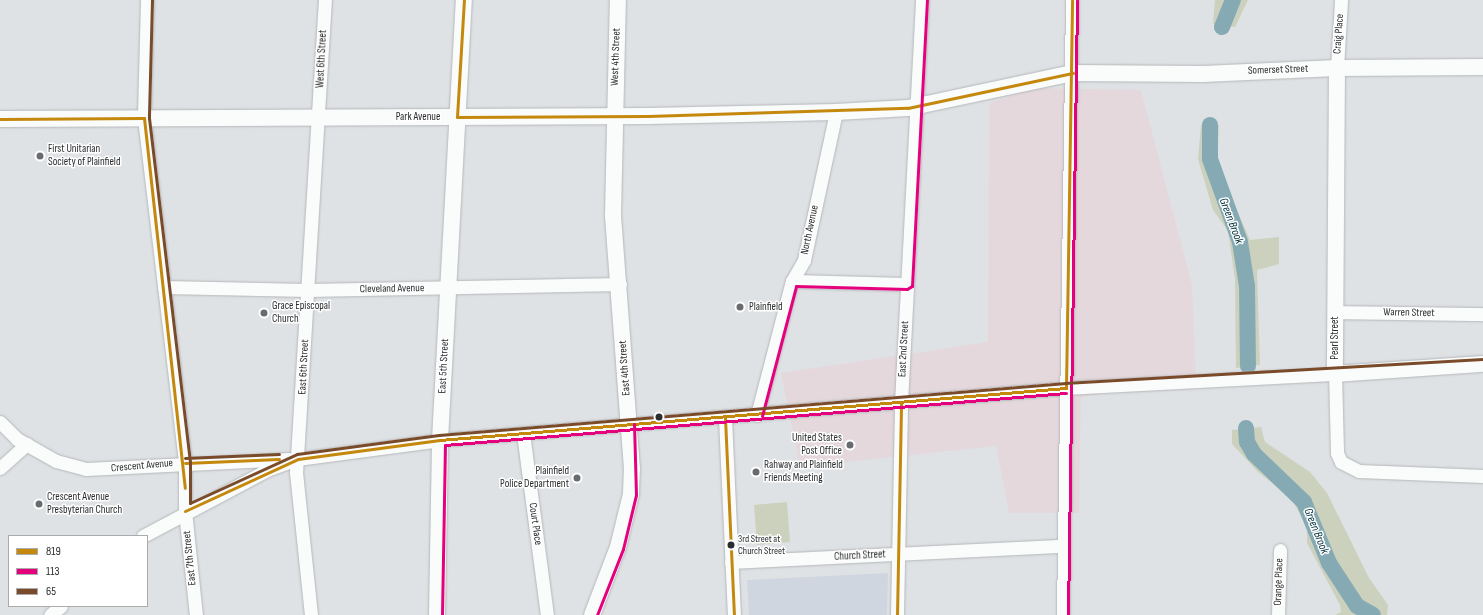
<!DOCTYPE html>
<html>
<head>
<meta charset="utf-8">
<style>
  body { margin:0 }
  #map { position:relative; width:1483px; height:615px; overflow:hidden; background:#dfe2e5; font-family:"Sofia Sans Condensed",sans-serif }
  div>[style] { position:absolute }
  .commercial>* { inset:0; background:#e4d8dd }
  .built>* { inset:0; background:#d0d6df }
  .green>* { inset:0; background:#cbd1bd }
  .river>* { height:16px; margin:-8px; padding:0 8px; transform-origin:8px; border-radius:8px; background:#85aab4 }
  .roads { filter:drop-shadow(0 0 1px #b5b7b9) drop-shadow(0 0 1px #b5b7b9) }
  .minor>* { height:13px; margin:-6.5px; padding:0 6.5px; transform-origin:6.5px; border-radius:6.5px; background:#fafbfb }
  .major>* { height:16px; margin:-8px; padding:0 8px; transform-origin:8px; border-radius:8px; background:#fafbfb }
  .bus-1>* { height:3px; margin:-1.5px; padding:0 1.5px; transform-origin:1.5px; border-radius:1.5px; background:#c4880c }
  .bus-2>* { height:3px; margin:-1.5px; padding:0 1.5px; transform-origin:1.5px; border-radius:1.5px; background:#e5007d }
  .bus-3>* { height:3px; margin:-1.5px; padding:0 1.5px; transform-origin:1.5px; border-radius:1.5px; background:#7a4b2a }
  .dots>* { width:11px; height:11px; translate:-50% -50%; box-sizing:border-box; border:2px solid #fff; border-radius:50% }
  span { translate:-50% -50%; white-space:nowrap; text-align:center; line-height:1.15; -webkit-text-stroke:3px #fff; paint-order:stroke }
  .bus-label { font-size:10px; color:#2a2c2e }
  .left { translate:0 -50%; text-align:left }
  .street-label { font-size:11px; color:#2a2c2e }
  .poi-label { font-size:11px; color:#2a2c2e }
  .right { translate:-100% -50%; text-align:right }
  .water-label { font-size:12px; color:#00333d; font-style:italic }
  .legend { position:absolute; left:8px; top:535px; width:140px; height:72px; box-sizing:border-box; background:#fff; border:1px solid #aaabab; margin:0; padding:5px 7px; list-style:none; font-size:12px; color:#2a2c2e }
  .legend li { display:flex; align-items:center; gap:8px; height:20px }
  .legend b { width:20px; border:1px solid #aaabab }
</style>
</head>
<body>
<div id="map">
  <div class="commercial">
    <i style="clip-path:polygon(1035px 88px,1141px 90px,1192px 285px,1196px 380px,1081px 397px,1079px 513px,1009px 513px,996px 446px,800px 467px,781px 373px,988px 342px,989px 103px)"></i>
  </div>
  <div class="built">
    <i style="clip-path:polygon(888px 573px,887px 615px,749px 615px,747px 580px)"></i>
  </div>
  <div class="green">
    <i style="clip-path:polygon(1215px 0,1248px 0,1235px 27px,1213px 24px)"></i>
    <i style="clip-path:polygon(1201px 125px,1219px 125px,1217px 165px,1250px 240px,1279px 237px,1279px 264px,1257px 270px,1260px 365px,1236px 368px,1235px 279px,1228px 231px,1213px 210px,1198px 159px)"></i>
    <i style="clip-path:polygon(1261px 427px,1265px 442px,1310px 472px,1327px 493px,1369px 578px,1388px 605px,1387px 615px,1335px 615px,1341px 612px,1340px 605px,1307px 543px,1307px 526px,1290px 497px,1258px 472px,1232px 444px,1232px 430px)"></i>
    <i style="clip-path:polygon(787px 502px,790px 542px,757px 545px,754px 505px)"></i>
  </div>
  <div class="river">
    <i style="left:1222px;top:27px;width:29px;rotate:-68deg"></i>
    <i style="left:1210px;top:125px;width:34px;rotate:90deg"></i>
    <i style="left:1210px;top:159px;width:88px;rotate:70.1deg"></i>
    <i style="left:1240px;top:242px;width:45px;rotate:81deg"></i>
    <i style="left:1247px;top:286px;width:80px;rotate:89.3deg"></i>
    <i style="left:1246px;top:428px;width:14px;rotate:86deg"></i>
    <i style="left:1247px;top:442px;width:14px;rotate:60deg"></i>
    <i style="left:1254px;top:454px;width:69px;rotate:43.8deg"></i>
    <i style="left:1304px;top:502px;width:66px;rotate:67.7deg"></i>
    <i style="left:1329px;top:563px;width:51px;rotate:56.9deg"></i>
    <i style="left:1357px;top:606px;width:18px;rotate:29deg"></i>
  </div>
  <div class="roads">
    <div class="minor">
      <i style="left:147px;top:0;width:118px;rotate:91.5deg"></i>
      <i style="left:144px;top:118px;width:347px;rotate:83.2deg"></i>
      <i style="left:185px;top:463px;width:48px;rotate:90deg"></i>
      <i style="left:185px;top:511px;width:105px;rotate:84deg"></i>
      <i style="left:1337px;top:68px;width:68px;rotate:-86.6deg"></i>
      <i style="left:792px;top:281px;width:115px;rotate:1.5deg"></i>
      <i style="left:164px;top:287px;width:144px;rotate:1.2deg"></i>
      <i style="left:308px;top:290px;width:312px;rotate:-1.1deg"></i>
      <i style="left:1336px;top:312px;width:147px;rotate:0.8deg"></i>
      <i style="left:757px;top:415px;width:138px;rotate:-75.4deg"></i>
      <i style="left:792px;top:281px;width:24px;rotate:-60deg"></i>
      <i style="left:804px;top:260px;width:151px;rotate:-77.8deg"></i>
      <i style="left:725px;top:418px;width:197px;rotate:87.4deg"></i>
      <i style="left:0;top:422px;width:24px;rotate:45deg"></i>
      <i style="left:17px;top:439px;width:45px;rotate:29.4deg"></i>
      <i style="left:56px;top:461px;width:31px;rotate:15deg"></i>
      <i style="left:86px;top:469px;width:203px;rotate:-2.8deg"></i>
      <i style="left:523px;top:433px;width:184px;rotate:82.5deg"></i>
      <i style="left:0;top:468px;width:36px;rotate:-42deg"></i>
      <i style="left:143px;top:536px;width:140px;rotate:-28deg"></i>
      <i style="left:267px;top:470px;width:33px;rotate:-20deg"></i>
      <i style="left:298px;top:459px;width:143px;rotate:-7.6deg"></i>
      <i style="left:440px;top:440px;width:628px;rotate:-4.75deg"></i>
      <i style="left:1066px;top:388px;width:269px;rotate:-3deg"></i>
      <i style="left:1335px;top:374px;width:79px;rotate:88.5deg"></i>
      <i style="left:1337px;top:453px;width:10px;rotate:66deg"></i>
      <i style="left:1341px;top:462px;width:20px;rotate:27deg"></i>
      <i style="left:1359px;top:471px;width:124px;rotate:2.3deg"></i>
      <i style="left:731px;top:562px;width:331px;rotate:-2.8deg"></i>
      <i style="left:50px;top:615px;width:14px;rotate:-39deg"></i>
      <i style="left:311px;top:615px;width:143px;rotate:-96deg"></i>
      <i style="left:296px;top:473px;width:474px;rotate:-86.5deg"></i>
      <i style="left:897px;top:615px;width:213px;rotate:-88.9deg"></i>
      <i style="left:901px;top:402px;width:403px;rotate:-87deg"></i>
      <i style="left:1063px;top:615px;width:615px;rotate:-89.16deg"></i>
      <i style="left:1278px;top:615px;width:65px;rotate:-88.2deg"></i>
    </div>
    <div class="major">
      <i style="left:1337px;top:68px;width:306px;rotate:90.4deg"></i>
      <i style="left:1335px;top:374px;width:148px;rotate:-3.9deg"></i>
      <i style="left:0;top:119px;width:648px;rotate:-0.27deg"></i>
      <i style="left:648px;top:116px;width:188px;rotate:-1.2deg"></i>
      <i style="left:836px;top:112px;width:72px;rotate:-3.2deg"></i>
      <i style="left:908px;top:108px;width:169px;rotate:-12deg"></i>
      <i style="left:1073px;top:73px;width:130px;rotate:0.4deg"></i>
      <i style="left:1203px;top:74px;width:134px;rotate:-2.6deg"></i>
      <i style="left:1337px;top:68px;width:146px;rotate:-0.4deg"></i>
      <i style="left:437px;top:615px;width:175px;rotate:-89deg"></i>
      <i style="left:440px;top:440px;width:441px;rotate:-86.9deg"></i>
      <i style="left:592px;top:615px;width:73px;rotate:-69.1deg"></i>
      <i style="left:618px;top:547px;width:55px;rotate:-76.2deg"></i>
      <i style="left:631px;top:494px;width:25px;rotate:-88deg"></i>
      <i style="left:632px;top:469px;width:255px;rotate:-94.3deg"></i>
      <i style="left:613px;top:215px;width:215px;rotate:-88.7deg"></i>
    </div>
  </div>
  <div class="bus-1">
    <i style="left:457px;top:117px;width:191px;rotate:-0.3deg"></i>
    <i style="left:648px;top:116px;width:260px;rotate:-1.8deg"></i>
    <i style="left:908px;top:108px;width:169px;rotate:-12deg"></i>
    <i style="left:457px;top:117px;width:117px;rotate:-86.6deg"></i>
    <i style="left:144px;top:118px;width:372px;rotate:83.7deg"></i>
    <i style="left:0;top:119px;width:144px;rotate:-0.4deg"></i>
    <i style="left:1066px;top:388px;width:388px;rotate:-89.1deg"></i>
    <i style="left:725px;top:418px;width:197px;rotate:87.4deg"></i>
    <i style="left:185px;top:463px;width:94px;rotate:-2.4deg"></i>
    <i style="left:185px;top:511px;width:124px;rotate:-24.7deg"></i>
    <i style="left:298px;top:459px;width:143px;rotate:-7.6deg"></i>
    <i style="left:440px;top:440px;width:628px;rotate:-4.75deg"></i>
    <i style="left:897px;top:615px;width:213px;rotate:-88.9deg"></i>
  </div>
  <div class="bus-2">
    <i style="left:762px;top:416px;width:134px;rotate:-75.3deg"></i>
    <i style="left:796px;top:286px;width:111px;rotate:1.5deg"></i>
    <i style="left:907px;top:289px;width:6px;rotate:-31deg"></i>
    <i style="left:912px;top:286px;width:286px;rotate:-87deg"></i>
    <i style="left:442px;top:615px;width:170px;rotate:-89deg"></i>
    <i style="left:445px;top:445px;width:623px;rotate:-4.79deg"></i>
    <i style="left:597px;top:615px;width:71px;rotate:-68.5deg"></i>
    <i style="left:623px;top:549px;width:56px;rotate:-76.5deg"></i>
    <i style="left:636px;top:495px;width:71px;rotate:-91.6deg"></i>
    <i style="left:1068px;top:615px;width:615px;rotate:-89.16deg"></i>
  </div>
  <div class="bus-3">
    <i style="left:152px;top:0;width:118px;rotate:91.5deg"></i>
    <i style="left:149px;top:118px;width:346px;rotate:83.2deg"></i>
    <i style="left:190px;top:462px;width:41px;rotate:90deg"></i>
    <i style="left:190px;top:503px;width:118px;rotate:-24.6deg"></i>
    <i style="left:297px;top:454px;width:143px;rotate:-7.6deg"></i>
    <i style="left:439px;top:435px;width:629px;rotate:-4.74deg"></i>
    <i style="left:1066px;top:383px;width:418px;rotate:-3.3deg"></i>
    <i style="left:185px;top:458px;width:94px;rotate:-2.4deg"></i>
  </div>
  <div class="dots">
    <i style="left:40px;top:156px;background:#696c6e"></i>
    <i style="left:740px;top:307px;background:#696c6e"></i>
    <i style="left:264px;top:313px;background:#696c6e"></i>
    <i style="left:659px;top:417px;background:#2a2c2e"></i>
    <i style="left:850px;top:445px;background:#696c6e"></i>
    <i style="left:756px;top:472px;background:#696c6e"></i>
    <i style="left:577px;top:478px;background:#696c6e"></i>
    <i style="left:39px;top:504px;background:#696c6e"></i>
    <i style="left:731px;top:545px;background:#2a2c2e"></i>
  </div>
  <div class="bus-label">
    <span class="left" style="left:738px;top:545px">3rd Street at<br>Church Street</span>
  </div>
  <div class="street-label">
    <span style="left:1339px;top:34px;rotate:-86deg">Craig Place</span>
    <span style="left:616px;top:57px;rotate:-88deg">West 4th Street</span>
    <span style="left:322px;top:59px;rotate:-87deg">West 6th Street</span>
    <span style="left:1278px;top:70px;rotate:-2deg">Somerset Street</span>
    <span style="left:418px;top:117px">Park Avenue</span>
    <span style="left:810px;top:230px;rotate:-78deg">North Avenue</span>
    <span style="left:392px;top:289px;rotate:-1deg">Cleveland Avenue</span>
    <span style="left:1409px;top:313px;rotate:1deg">Warren Street</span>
    <span style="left:1335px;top:338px;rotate:-90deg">Pearl Street</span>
    <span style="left:904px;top:349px;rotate:-87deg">East 2nd Street</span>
    <span style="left:444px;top:366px;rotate:-87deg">East 5th Street</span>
    <span style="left:304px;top:367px;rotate:-87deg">East 6th Street</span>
    <span style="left:625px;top:368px;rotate:-94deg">East 4th Street</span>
    <span style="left:142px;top:466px;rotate:-5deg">Crescent Avenue</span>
    <span style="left:535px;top:524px;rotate:82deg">Court Place</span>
    <span style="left:860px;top:556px;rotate:-3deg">Church Street</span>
    <span style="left:190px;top:558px;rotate:-96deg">East 7th Street</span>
    <span style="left:1279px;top:582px;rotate:-88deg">Orange Place</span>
  </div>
  <div class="poi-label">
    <span class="left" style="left:48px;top:156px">First Unitarian<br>Society of Plainfield</span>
    <span class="left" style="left:272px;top:313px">Grace Episcopal<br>Church</span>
    <span class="left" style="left:749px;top:307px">Plainfield</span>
    <span class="right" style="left:842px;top:445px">United States<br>Post Office</span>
    <span class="left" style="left:764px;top:472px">Rahway and Plainfield<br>Friends Meeting</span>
    <span class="right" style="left:569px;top:478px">Plainfield<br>Police Department</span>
    <span class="left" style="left:47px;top:504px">Crescent Avenue<br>Presbyterian Church</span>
  </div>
  <div class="water-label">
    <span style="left:1231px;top:221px;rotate:69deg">Green Brook</span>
    <span style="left:1316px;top:531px;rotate:68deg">Green Brook</span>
  </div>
  <ul class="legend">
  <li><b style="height:5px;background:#c4880c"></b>819</li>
  <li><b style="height:5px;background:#e5007d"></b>113</li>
  <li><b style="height:5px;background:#7a4b2a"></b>65</li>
  </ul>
</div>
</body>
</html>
